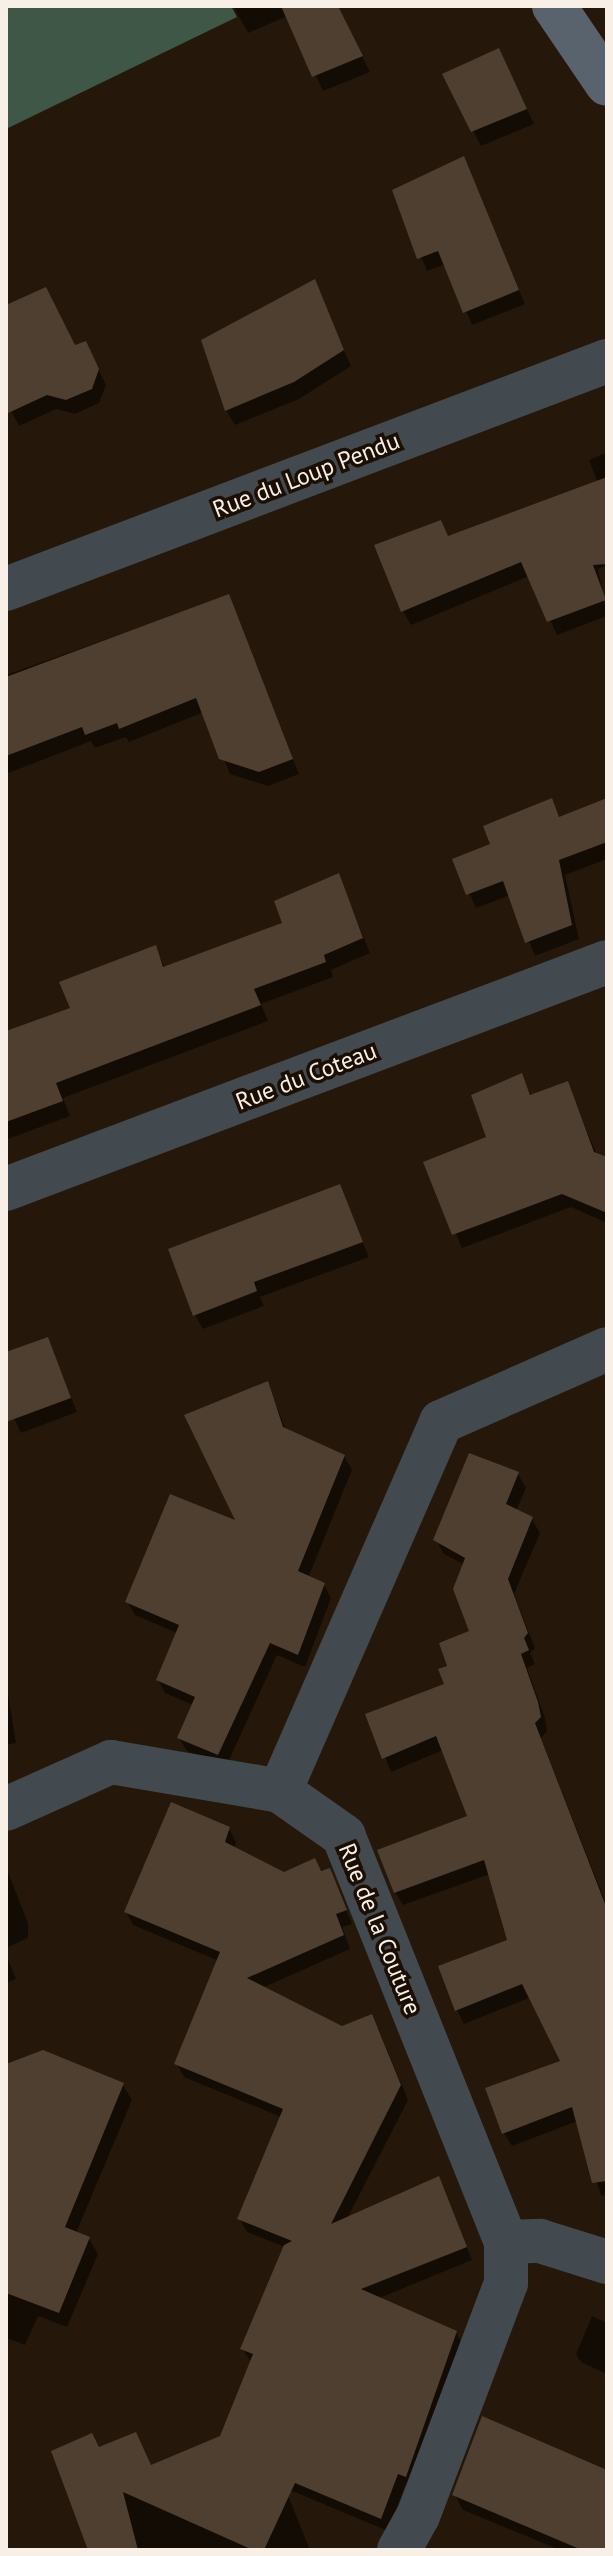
<!DOCTYPE html>
<html>
<head>
<meta charset="utf-8">
<style>
  body { margin:0 }
  #map { position:relative; width:613px; height:2556px; overflow:hidden; background:#25180a; font-family:"PT Sans",sans-serif }
  div>[style] { position:absolute }
  .forest>* { inset:0; background:#3e5747 }
  .shadow>* { inset:0; background:#0007 }
  .building>* { inset:0; background:#4e3f30 }
  .street>* { height:44px; margin:-22px; padding:0 22px; transform-origin:22px; border-radius:22px; background:#42494f }
  .secondary>* { height:44px; margin:-22px; padding:0 22px; transform-origin:22px; border-radius:22px; background:#58636d }
  span { translate:-50% -50%; white-space:nowrap; text-align:center; line-height:1.15; -webkit-text-stroke:7px #1b0f03; paint-order:stroke }
  .street-label { font-size:24px; color:#f8efe6 }
  .frame { position:absolute; inset:0; border:8px solid #f8efe6; pointer-events:none }
</style>
</head>
<body>
<div id="map">
  <div class="forest">
    <i style="clip-path:polygon(6px 6px,231px 6px,237px 17px,6px 129px)"></i>
  </div>
  <div class="shadow">
    <i style="clip-path:polygon(233px 6px,338px 6px,370px 72px,323px 91px,288px 16px,248px 33px)"></i>
    <i style="clip-path:polygon(506px 65px,534px 124px,481px 146px,445px 75px)"></i>
    <i style="clip-path:polygon(463px 159px,525px 304px,472px 325px,446px 264px,427px 271px,394px 191px)"></i>
    <i style="clip-path:polygon(314px 282px,351px 366px,299px 399px,235px 425px,226px 410px)"></i>
    <i style="clip-path:polygon(6px 307px,93px 358px,106px 385px,99px 403px,75px 414px,56px 409px,19px 426px,6px 401px)"></i>
    <i style="clip-path:polygon(607px 452px,607px 565px,598px 569px,607px 616px,557px 635px,529px 576px,411px 625px,403px 611px,449px 537px,598px 483px,589px 460px)"></i>
    <i style="clip-path:polygon(228px 596px,299px 774px,268px 786px,230px 774px,204px 712px,129px 742px,126px 737px,95px 748px,91px 741px,6px 774px,6px 675px)"></i>
    <i style="clip-path:polygon(607px 800px,607px 859px,565px 875px,579px 939px,535px 956px,510px 895px,476px 908px,455px 861px,493px 845px,551px 801px,560px 819px)"></i>
    <i style="clip-path:polygon(338px 875px,370px 953px,331px 970px,333px 977px,261px 1004px,268px 1021px,63px 1098px,70px 1116px,8px 1139px,6px 1033px,72px 1009px,155px 947px,165px 968px,285px 924px)"></i>
    <i style="clip-path:polygon(521px 1075px,532px 1097px,567px 1084px,597px 1155px,607px 1160px,607px 1223px,571px 1207px,462px 1248px,426px 1164px,489px 1139px)"></i>
    <i style="clip-path:polygon(339px 1186px,369px 1257px,260px 1297px,264px 1306px,203px 1329px,195px 1315px)"></i>
    <i style="clip-path:polygon(47px 1339px,77px 1412px,21px 1433px,6px 1401px,6px 1354px)"></i>
    <i style="clip-path:polygon(267px 1383px,286px 1430px,344px 1456px,352px 1470px,308px 1578px,324px 1585px,331px 1598px,305px 1667px,277px 1655px,226px 1767px,187px 1751px,179px 1738px,193px 1705px,165px 1693px,158px 1680px,177px 1633px,135px 1615px,127px 1602px,239px 1524px)"></i>
    <i style="clip-path:polygon(518px 1474px,526px 1488px,516px 1511px,532px 1519px,540px 1533px,514px 1594px,535px 1648px,530px 1653px,535px 1664px,527px 1668px,545px 1718px,547px 1731px,541px 1738px,607px 1906px,607px 2194px,601px 2196px,578px 2121px,512px 2146px,504px 2133px,562px 2062px,529px 1998px,464px 2024px,457px 2010px,509px 1942px,490px 1874px,403px 1905px,395px 1892px,469px 1817px,443px 1750px,391px 1772px,368px 1715px,446px 1685px,450px 1667px,472px 1632px,465px 1565px,444px 1554px,436px 1540px)"></i>
    <i style="clip-path:polygon(6px 1681px,16px 1743px,6px 1745px)"></i>
    <i style="clip-path:polygon(229px 1829px,236px 1842px,234px 1848px,284px 1874px,329px 1870px,336px 1883px,352px 1924px,342px 1927px,350px 1949px,262px 1988px,341px 2029px,371px 2017px,379px 2030px,408px 2100px,347px 2219px,439px 2178px,472px 2260px,377px 2299px,456px 2333px,464px 2346px,413px 2489px,405px 2486px,388px 2531px,285px 2488px,310px 2550px,90px 2550px,99px 2449px,136px 2434px,151px 2467px,222px 2438px,251px 2362px,242px 2348px,285px 2247px,247px 2232px,239px 2218px,281px 2117px,184px 2077px,176px 2063px,219px 1961px,133px 1925px,126px 1912px)"></i>
    <i style="clip-path:polygon(6px 1867px,28px 1923px,28px 1938px,6px 1948px)"></i>
    <i style="clip-path:polygon(6px 1955px,16px 1979px,6px 1983px)"></i>
    <i style="clip-path:polygon(123px 2085px,132px 2100px,76px 2233px,89px 2239px,98px 2254px,67px 2327px,38px 2316px,25px 2345px,6px 2338px,6px 2154px)"></i>
    <i style="clip-path:polygon(592px 2316px,607px 2323px,607px 2374px,581px 2362px,576px 2354px)"></i>
    <i style="clip-path:polygon(607px 2472px,607px 2550px,560px 2550px,463px 2510px,455px 2495px)"></i>
  </div>
  <div class="building">
    <i style="clip-path:polygon(281px 6px,338px 6px,363px 56px,312px 77px)"></i>
    <i style="clip-path:polygon(499px 48px,527px 109px,471px 132px,442px 74px)"></i>
    <i style="clip-path:polygon(464px 156px,519px 290px,463px 313px,438px 251px,417px 259px,392px 190px)"></i>
    <i style="clip-path:polygon(315px 279px,344px 350px,294px 382px,225px 411px,201px 340px)"></i>
    <i style="clip-path:polygon(46px 287px,75px 345px,86px 341px,99px 369px,92px 389px,66px 400px,47px 395px,6px 414px,6px 305px)"></i>
    <i style="clip-path:polygon(607px 477px,607px 564px,593px 565px,606px 600px,547px 622px,521px 562px,401px 612px,374px 545px,441px 520px,448px 536px)"></i>
    <i style="clip-path:polygon(229px 594px,293px 759px,259px 772px,219px 759px,196px 698px,119px 729px,117px 723px,85px 735px,82px 727px,6px 756px,6px 677px)"></i>
    <i style="clip-path:polygon(552px 798px,559px 817px,607px 798px,607px 842px,559px 860px,572px 925px,525px 943px,503px 881px,466px 895px,452px 859px,490px 844px,483px 826px)"></i>
    <i style="clip-path:polygon(339px 873px,363px 938px,324px 955px,326px 962px,254px 989px,261px 1005px,56px 1083px,63px 1101px,6px 1122px,6px 1031px,70px 1008px,59px 982px,156px 945px,163px 967px,282px 923px,274px 901px)"></i>
    <i style="clip-path:polygon(522px 1073px,530px 1095px,568px 1081px,594px 1152px,607px 1157px,607px 1213px,562px 1194px,452px 1235px,423px 1162px,486px 1137px,471px 1095px)"></i>
    <i style="clip-path:polygon(340px 1184px,363px 1242px,254px 1282px,257px 1291px,193px 1316px,168px 1249px)"></i>
    <i style="clip-path:polygon(48px 1337px,71px 1398px,6px 1422px,6px 1352px)"></i>
    <i style="clip-path:polygon(268px 1381px,283px 1427px,345px 1455px,298px 1571px,325px 1583px,298px 1655px,270px 1643px,218px 1755px,177px 1738px,195px 1697px,156px 1680px,179px 1625px,125px 1602px,170px 1494px,235px 1520px,184px 1415px)"></i>
    <i style="clip-path:polygon(469px 1453px,519px 1472px,506px 1504px,533px 1517px,508px 1579px,528px 1633px,524px 1638px,529px 1650px,521px 1654px,538px 1702px,541px 1717px,535px 1723px,607px 1909px,607px 2181px,592px 2183px,572px 2107px,502px 2134px,485px 2088px,560px 2061px,522px 1984px,455px 2011px,438px 1966px,507px 1940px,484px 1860px,394px 1893px,377px 1850px,467px 1816px,436px 1736px,382px 1759px,365px 1714px,444px 1684px,438px 1669px,447px 1666px,439px 1643px,469px 1631px,453px 1589px,465px 1558px,433px 1540px)"></i>
    <i style="clip-path:polygon(171px 1802px,230px 1827px,225px 1842px,284px 1872px,315px 1858px,321px 1871px,330px 1868px,347px 1910px,336px 1914px,344px 1935px,247px 1978px,342px 2026px,372px 2014px,401px 2085px,331px 2224px,439px 2176px,467px 2247px,361px 2289px,457px 2331px,406px 2477px,398px 2474px,381px 2519px,295px 2483px,264px 2550px,253px 2550px,123px 2492px,138px 2550px,88px 2550px,51px 2451px,92px 2433px,99px 2447px,136px 2432px,151px 2465px,220px 2436px,253px 2354px,240px 2349px,284px 2245px,292px 2241px,237px 2219px,283px 2109px,174px 2064px,220px 1952px,124px 1912px)"></i>
    <i style="clip-path:polygon(43px 2050px,124px 2083px,65px 2227px,90px 2237px,59px 2313px,6px 2293px,6px 2064px)"></i>
    <i style="clip-path:polygon(482px 2416px,607px 2470px,607px 2550px,582px 2550px,452px 2495px)"></i>
  </div>
  <div class="street">
    <i style="left:6px;top:589px;width:643px;rotate:-20.78deg"></i>
    <i style="left:6px;top:1189px;width:642px;rotate:-20.69deg"></i>
    <i style="left:6px;top:1809px;width:115px;rotate:-24.1deg"></i>
    <i style="left:111px;top:1762px;width:171px;rotate:9.7deg"></i>
    <i style="left:506px;top:2242px;width:34px;rotate:-2deg"></i>
    <i style="left:540px;top:2241px;width:70px;rotate:17.4deg"></i>
    <i style="left:399px;top:2550px;width:39px;rotate:-61deg"></i>
    <i style="left:418px;top:2516px;width:249px;rotate:-69.3deg"></i>
    <i style="left:506px;top:2283px;width:41px;rotate:-90deg"></i>
    <i style="left:506px;top:2242px;width:437px;rotate:-111.8deg"></i>
    <i style="left:344px;top:1836px;width:78px;rotate:-144.9deg"></i>
    <i style="left:280px;top:1791px;width:403px;rotate:-66.4deg"></i>
    <i style="left:441px;top:1422px;width:181px;rotate:-23.7deg"></i>
  </div>
  <div class="secondary">
    <i style="left:554px;top:6px;width:94px;rotate:55.8deg"></i>
  </div>
  <div class="street-label">
    <span style="left:306px;top:475px;rotate:-21deg">Rue du Loup Pendu</span>
    <span style="left:306px;top:1076px;rotate:-21deg">Rue du Coteau</span>
    <span style="left:380px;top:1929px;rotate:68deg">Rue de la Couture</span>
  </div>
  <div class="frame"></div>
</div>
</body>
</html>
